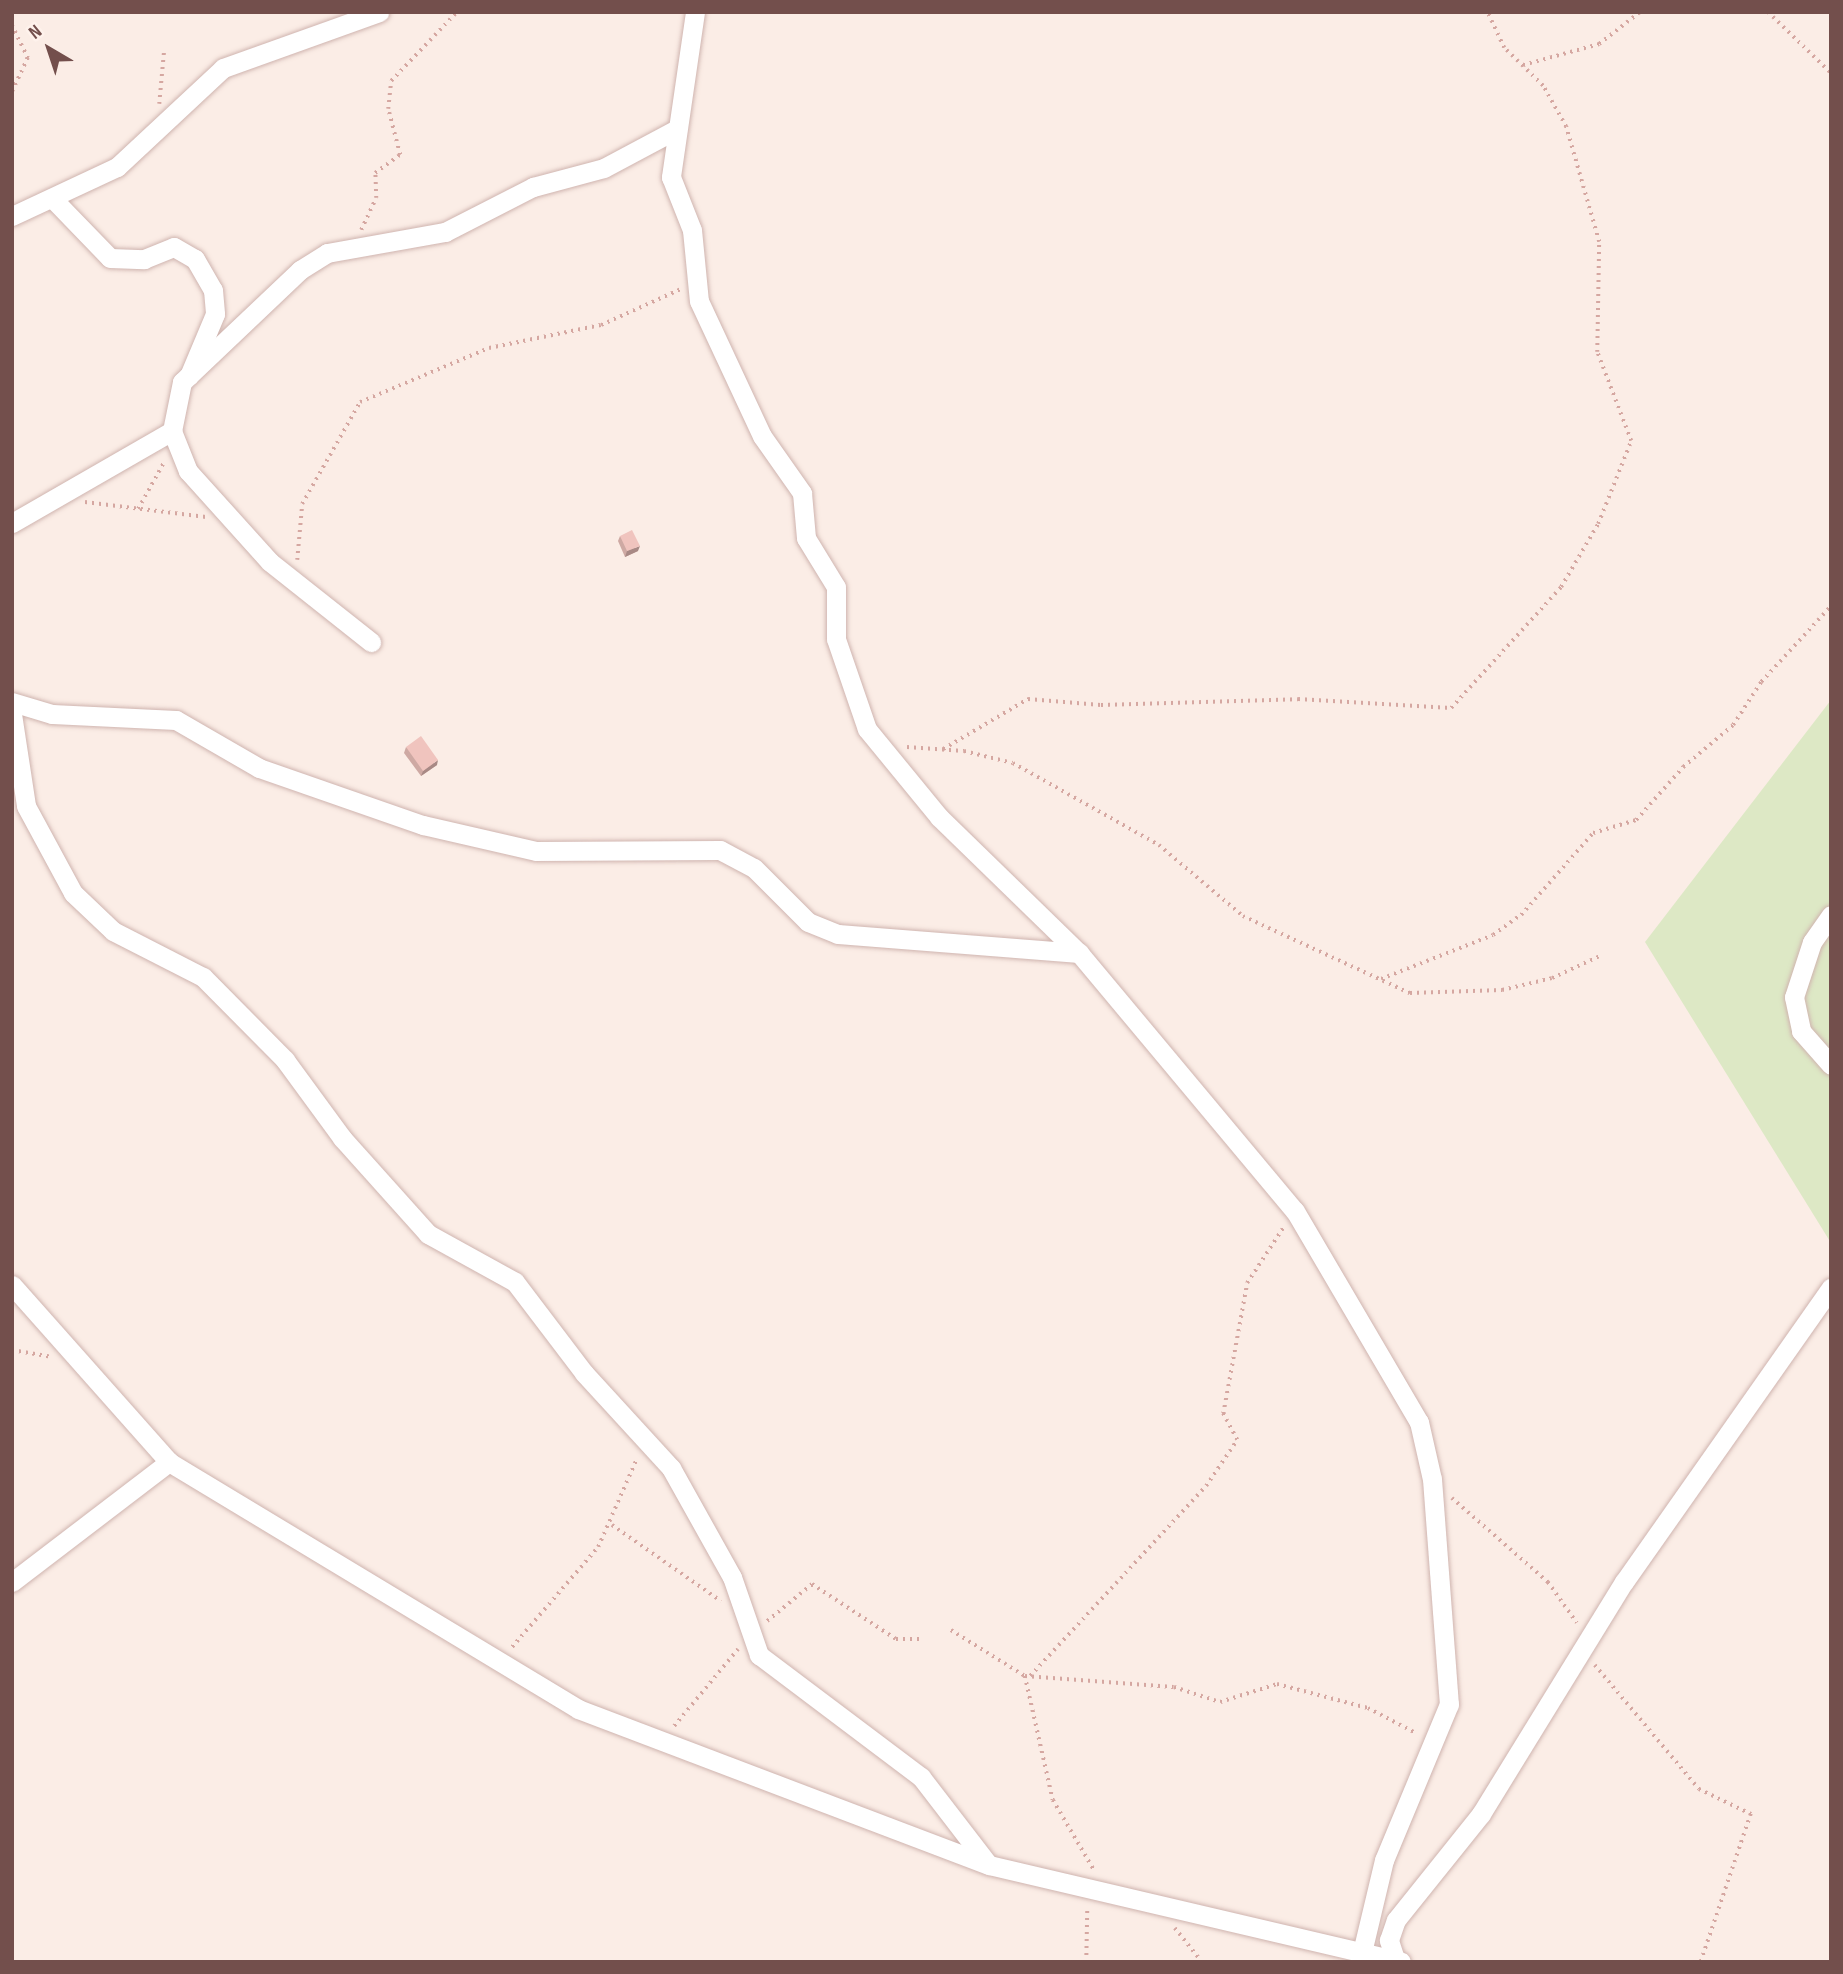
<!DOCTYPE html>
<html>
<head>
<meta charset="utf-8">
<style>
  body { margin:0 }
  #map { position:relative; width:1843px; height:1974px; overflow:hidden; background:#fbede6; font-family:"Sofia Sans Condensed",sans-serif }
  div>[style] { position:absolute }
  .green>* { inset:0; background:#dde8c5 }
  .path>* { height:3.5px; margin-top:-1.75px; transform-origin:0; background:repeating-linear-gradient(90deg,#d5a7a1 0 2px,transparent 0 7px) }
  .roads { filter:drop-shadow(0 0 2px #cfb4af) drop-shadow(0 0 2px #cfb4af) }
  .street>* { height:19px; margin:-9.5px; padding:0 9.5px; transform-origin:9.5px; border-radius:9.5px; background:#fff }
  .wall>* { inset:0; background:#cea9a3 }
  .shaded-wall>* { inset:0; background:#a88985 }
  .building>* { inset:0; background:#f0c4be }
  span { translate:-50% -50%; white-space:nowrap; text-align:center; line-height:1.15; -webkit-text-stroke:6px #fef2ec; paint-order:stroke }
  .frame { position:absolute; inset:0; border:14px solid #734f4c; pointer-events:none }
  .north { position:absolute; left:14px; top:14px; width:70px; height:70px; -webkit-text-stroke:5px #fef2ec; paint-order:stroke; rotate:321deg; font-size:19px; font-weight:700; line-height:28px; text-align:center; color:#734f4c }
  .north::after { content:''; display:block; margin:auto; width:24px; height:32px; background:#734f4c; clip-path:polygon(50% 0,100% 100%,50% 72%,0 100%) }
</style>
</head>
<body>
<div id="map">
  <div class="green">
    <i style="clip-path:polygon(1831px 700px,1831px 1243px,1645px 942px)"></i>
  </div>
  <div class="path">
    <i style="left:1768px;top:12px;width:88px;rotate:44.1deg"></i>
    <i style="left:12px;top:25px;width:37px;rotate:64deg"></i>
    <i style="left:28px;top:58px;width:38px;rotate:115deg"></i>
    <i style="left:1523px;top:65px;width:79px;rotate:-15.4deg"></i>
    <i style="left:1599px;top:44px;width:52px;rotate:-38deg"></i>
    <i style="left:159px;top:104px;width:55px;rotate:-84.8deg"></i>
    <i style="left:361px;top:230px;width:35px;rotate:-65deg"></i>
    <i style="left:376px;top:198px;width:25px;rotate:-92deg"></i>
    <i style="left:375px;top:173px;width:31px;rotate:-36deg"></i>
    <i style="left:400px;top:155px;width:48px;rotate:-104.6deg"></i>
    <i style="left:388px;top:109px;width:28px;rotate:-84deg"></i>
    <i style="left:391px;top:81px;width:95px;rotate:-46.3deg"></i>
    <i style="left:85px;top:502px;width:122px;rotate:7.1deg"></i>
    <i style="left:138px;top:509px;width:54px;rotate:-61deg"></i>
    <i style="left:297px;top:560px;width:56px;rotate:-84.9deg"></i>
    <i style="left:302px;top:504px;width:117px;rotate:-60.4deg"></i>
    <i style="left:360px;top:402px;width:140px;rotate:-22.7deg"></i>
    <i style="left:489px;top:348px;width:114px;rotate:-11.6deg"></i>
    <i style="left:601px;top:325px;width:88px;rotate:-24.2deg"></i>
    <i style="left:907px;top:747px;width:57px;rotate:4deg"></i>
    <i style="left:964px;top:751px;width:50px;rotate:13.8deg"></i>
    <i style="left:1013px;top:763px;width:167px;rotate:29.3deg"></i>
    <i style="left:1159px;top:845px;width:110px;rotate:40.2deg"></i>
    <i style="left:1243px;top:916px;width:184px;rotate:24.8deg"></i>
    <i style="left:1410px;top:993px;width:92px;rotate:-1.9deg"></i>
    <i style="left:1502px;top:990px;width:51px;rotate:-13.5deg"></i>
    <i style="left:1552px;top:978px;width:55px;rotate:-24.7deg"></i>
    <i style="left:943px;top:749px;width:99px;rotate:-30.5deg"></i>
    <i style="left:1028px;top:699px;width:73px;rotate:4.7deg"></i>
    <i style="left:1101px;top:705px;width:197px;rotate:-1.7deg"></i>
    <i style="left:1298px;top:699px;width:153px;rotate:3.4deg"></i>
    <i style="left:1451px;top:708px;width:164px;rotate:-47.7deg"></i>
    <i style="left:1561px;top:587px;width:73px;rotate:-59.6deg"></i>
    <i style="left:1598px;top:524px;width:89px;rotate:-68.3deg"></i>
    <i style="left:1631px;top:441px;width:95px;rotate:-110.9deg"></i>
    <i style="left:1597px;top:352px;width:110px;rotate:-89deg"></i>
    <i style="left:1599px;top:242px;width:120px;rotate:-106deg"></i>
    <i style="left:1566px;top:127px;width:47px;rotate:-119.3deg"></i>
    <i style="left:1543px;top:86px;width:54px;rotate:-135.7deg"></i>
    <i style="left:1504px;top:48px;width:40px;rotate:-115deg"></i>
    <i style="left:1381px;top:979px;width:120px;rotate:-21.4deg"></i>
    <i style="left:1493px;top:935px;width:34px;rotate:-36deg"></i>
    <i style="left:1521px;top:915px;width:109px;rotate:-48.7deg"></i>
    <i style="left:1593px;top:833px;width:45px;rotate:-16.8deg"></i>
    <i style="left:1636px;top:820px;width:71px;rotate:-48.4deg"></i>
    <i style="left:1683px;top:767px;width:65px;rotate:-40deg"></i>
    <i style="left:1733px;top:725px;width:51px;rotate:-56.9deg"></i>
    <i style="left:1761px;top:682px;width:103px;rotate:-47.4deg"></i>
    <i style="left:12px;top:1350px;width:41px;rotate:9.9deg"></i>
    <i style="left:1452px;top:1498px;width:128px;rotate:41.2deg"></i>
    <i style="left:1548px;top:1582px;width:50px;rotate:54.7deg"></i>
    <i style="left:612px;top:1525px;width:133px;rotate:34.9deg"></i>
    <i style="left:767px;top:1621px;width:58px;rotate:-39.4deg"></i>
    <i style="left:812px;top:1584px;width:100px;rotate:33.2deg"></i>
    <i style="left:896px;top:1639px;width:28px"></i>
    <i style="left:951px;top:1630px;width:87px;rotate:31.9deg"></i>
    <i style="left:1025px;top:1676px;width:149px;rotate:4.2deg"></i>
    <i style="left:1174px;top:1687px;width:48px;rotate:18.1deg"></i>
    <i style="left:1220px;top:1702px;width:60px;rotate:-17.5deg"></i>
    <i style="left:1277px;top:1684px;width:94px;rotate:14.8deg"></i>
    <i style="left:1368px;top:1708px;width:54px;rotate:27.5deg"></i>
    <i style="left:512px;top:1647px;width:132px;rotate:-49.3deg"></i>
    <i style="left:598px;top:1547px;width:97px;rotate:-66.3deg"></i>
    <i style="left:1595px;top:1665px;width:162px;rotate:50deg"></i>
    <i style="left:1699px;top:1789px;width:58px;rotate:25.7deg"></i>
    <i style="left:1751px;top:1814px;width:156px;rotate:108.7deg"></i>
    <i style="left:1025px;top:1676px;width:127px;rotate:77.3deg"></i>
    <i style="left:1053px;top:1800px;width:81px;rotate:59.6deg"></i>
    <i style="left:1030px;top:1676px;width:259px;rotate:-47.2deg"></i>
    <i style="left:1206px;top:1486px;width:55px;rotate:-56deg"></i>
    <i style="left:1237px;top:1440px;width:30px;rotate:-118deg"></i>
    <i style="left:1223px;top:1414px;width:133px;rotate:-79.6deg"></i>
    <i style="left:1247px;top:1283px;width:66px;rotate:-56.8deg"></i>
    <i style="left:674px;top:1726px;width:100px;rotate:-50.3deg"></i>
    <i style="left:1175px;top:1928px;width:43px;rotate:51.5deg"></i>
    <i style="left:1086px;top:1962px;width:54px;rotate:-88.9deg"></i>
  </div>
  <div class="roads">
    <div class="street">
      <i style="left:695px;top:12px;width:167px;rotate:98.3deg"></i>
      <i style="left:671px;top:177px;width:57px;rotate:68.4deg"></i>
      <i style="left:692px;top:230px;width:71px;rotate:84.4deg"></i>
      <i style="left:699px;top:301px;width:149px;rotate:65deg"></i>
      <i style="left:762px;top:436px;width:70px;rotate:54.9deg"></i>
      <i style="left:802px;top:493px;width:45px;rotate:84.9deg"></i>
      <i style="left:806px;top:538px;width:57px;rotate:58.5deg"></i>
      <i style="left:836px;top:587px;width:52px;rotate:90deg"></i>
      <i style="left:836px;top:639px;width:95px;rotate:71deg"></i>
      <i style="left:867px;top:729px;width:114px;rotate:50.7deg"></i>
      <i style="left:939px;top:817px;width:195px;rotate:44.2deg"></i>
      <i style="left:1079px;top:953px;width:336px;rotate:50.1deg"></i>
      <i style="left:1295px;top:1211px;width:245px;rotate:59.6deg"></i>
      <i style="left:1419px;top:1422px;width:58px;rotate:77.2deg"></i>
      <i style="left:1432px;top:1479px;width:226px;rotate:85.7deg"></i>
      <i style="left:1449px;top:1704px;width:169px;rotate:112.6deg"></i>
      <i style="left:1384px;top:1860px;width:90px;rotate:103.4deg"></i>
      <i style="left:52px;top:198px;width:83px;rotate:46deg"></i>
      <i style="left:110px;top:258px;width:34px;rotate:2deg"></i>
      <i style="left:144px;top:259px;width:32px;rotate:-22deg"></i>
      <i style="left:174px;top:247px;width:24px;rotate:30deg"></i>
      <i style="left:195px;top:259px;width:36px;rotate:60deg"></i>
      <i style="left:213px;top:290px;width:24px;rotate:85deg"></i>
      <i style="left:215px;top:314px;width:67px;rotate:112.8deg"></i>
      <i style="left:12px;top:216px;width:116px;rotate:-25deg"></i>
      <i style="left:117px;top:167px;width:145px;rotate:-43deg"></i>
      <i style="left:223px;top:68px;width:166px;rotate:-19.7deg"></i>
      <i style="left:172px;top:431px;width:43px;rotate:68.2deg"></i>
      <i style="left:188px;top:471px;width:122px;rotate:48deg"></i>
      <i style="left:270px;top:562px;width:129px;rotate:38.4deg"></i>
      <i style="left:12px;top:523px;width:185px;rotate:-29.9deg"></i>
      <i style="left:172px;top:431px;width:50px;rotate:-78.5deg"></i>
      <i style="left:182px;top:382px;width:163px;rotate:-43.5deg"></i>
      <i style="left:300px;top:270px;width:32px;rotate:-32deg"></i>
      <i style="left:327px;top:253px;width:120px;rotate:-10.1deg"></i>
      <i style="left:445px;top:232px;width:99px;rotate:-27.1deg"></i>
      <i style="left:533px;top:187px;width:73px;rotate:-15deg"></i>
      <i style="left:604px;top:168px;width:83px;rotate:-28.1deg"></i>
      <i style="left:12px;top:702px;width:42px;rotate:16.7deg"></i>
      <i style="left:52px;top:714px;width:124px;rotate:2.8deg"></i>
      <i style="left:176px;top:720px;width:96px;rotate:30deg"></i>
      <i style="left:259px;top:768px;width:174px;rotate:19.2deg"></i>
      <i style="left:423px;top:825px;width:116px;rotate:13deg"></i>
      <i style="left:536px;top:851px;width:184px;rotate:-0.3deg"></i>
      <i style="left:720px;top:850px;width:38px;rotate:28deg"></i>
      <i style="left:754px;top:868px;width:76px;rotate:45deg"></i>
      <i style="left:808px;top:922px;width:32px;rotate:22deg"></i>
      <i style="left:838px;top:934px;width:242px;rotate:4.5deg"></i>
      <i style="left:12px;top:714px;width:93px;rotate:81.3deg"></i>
      <i style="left:26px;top:806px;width:99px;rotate:61.6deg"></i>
      <i style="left:73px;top:893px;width:55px;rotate:43.5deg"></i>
      <i style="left:113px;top:931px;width:101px;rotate:27.1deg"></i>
      <i style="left:203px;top:977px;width:117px;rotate:45.3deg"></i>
      <i style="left:285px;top:1060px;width:97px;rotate:53.8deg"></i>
      <i style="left:342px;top:1138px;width:129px;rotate:48.1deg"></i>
      <i style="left:428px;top:1234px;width:99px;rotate:28.9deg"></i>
      <i style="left:515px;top:1282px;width:114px;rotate:52.8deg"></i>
      <i style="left:584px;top:1373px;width:129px;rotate:47.5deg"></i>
      <i style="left:671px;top:1468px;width:125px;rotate:60.8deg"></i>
      <i style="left:732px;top:1577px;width:83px;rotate:70.9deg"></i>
      <i style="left:759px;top:1655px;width:203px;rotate:37deg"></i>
      <i style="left:921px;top:1777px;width:110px;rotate:52.4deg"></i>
      <i style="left:1831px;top:915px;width:33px;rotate:125deg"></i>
      <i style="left:1812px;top:942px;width:58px;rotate:108.1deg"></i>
      <i style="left:1794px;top:997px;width:35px;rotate:78deg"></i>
      <i style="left:1801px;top:1031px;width:45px;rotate:48.6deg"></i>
      <i style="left:12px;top:1285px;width:237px;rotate:48.4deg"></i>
      <i style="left:169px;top:1462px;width:478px;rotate:31.1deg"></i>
      <i style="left:578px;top:1709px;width:440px;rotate:20.8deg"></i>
      <i style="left:989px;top:1865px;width:423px;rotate:13.2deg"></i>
      <i style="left:12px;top:1582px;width:198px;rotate:-37.4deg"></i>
      <i style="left:1395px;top:1959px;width:20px;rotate:-108deg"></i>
      <i style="left:1389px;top:1940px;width:21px;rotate:-71deg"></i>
      <i style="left:1396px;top:1920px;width:136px;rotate:-51.3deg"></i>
      <i style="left:1481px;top:1814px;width:273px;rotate:-58.4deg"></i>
      <i style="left:1624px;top:1582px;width:360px;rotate:-54.9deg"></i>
    </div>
  </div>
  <div class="wall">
    <i style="clip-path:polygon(620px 536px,638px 551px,625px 557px,618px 541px)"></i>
    <i style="clip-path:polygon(406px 747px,437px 765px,421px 776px,404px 753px)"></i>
  </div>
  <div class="shaded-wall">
    <i style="clip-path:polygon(640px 546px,638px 551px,625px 557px,627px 551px)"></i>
    <i style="clip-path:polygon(438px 760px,437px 765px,421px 776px,423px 771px)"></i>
  </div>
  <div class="building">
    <i style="clip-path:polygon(632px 530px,640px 546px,627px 551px,620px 536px)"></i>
    <i style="clip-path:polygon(421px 736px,438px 760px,423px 771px,406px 747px)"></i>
  </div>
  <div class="frame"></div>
  <div class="north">N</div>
</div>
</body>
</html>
